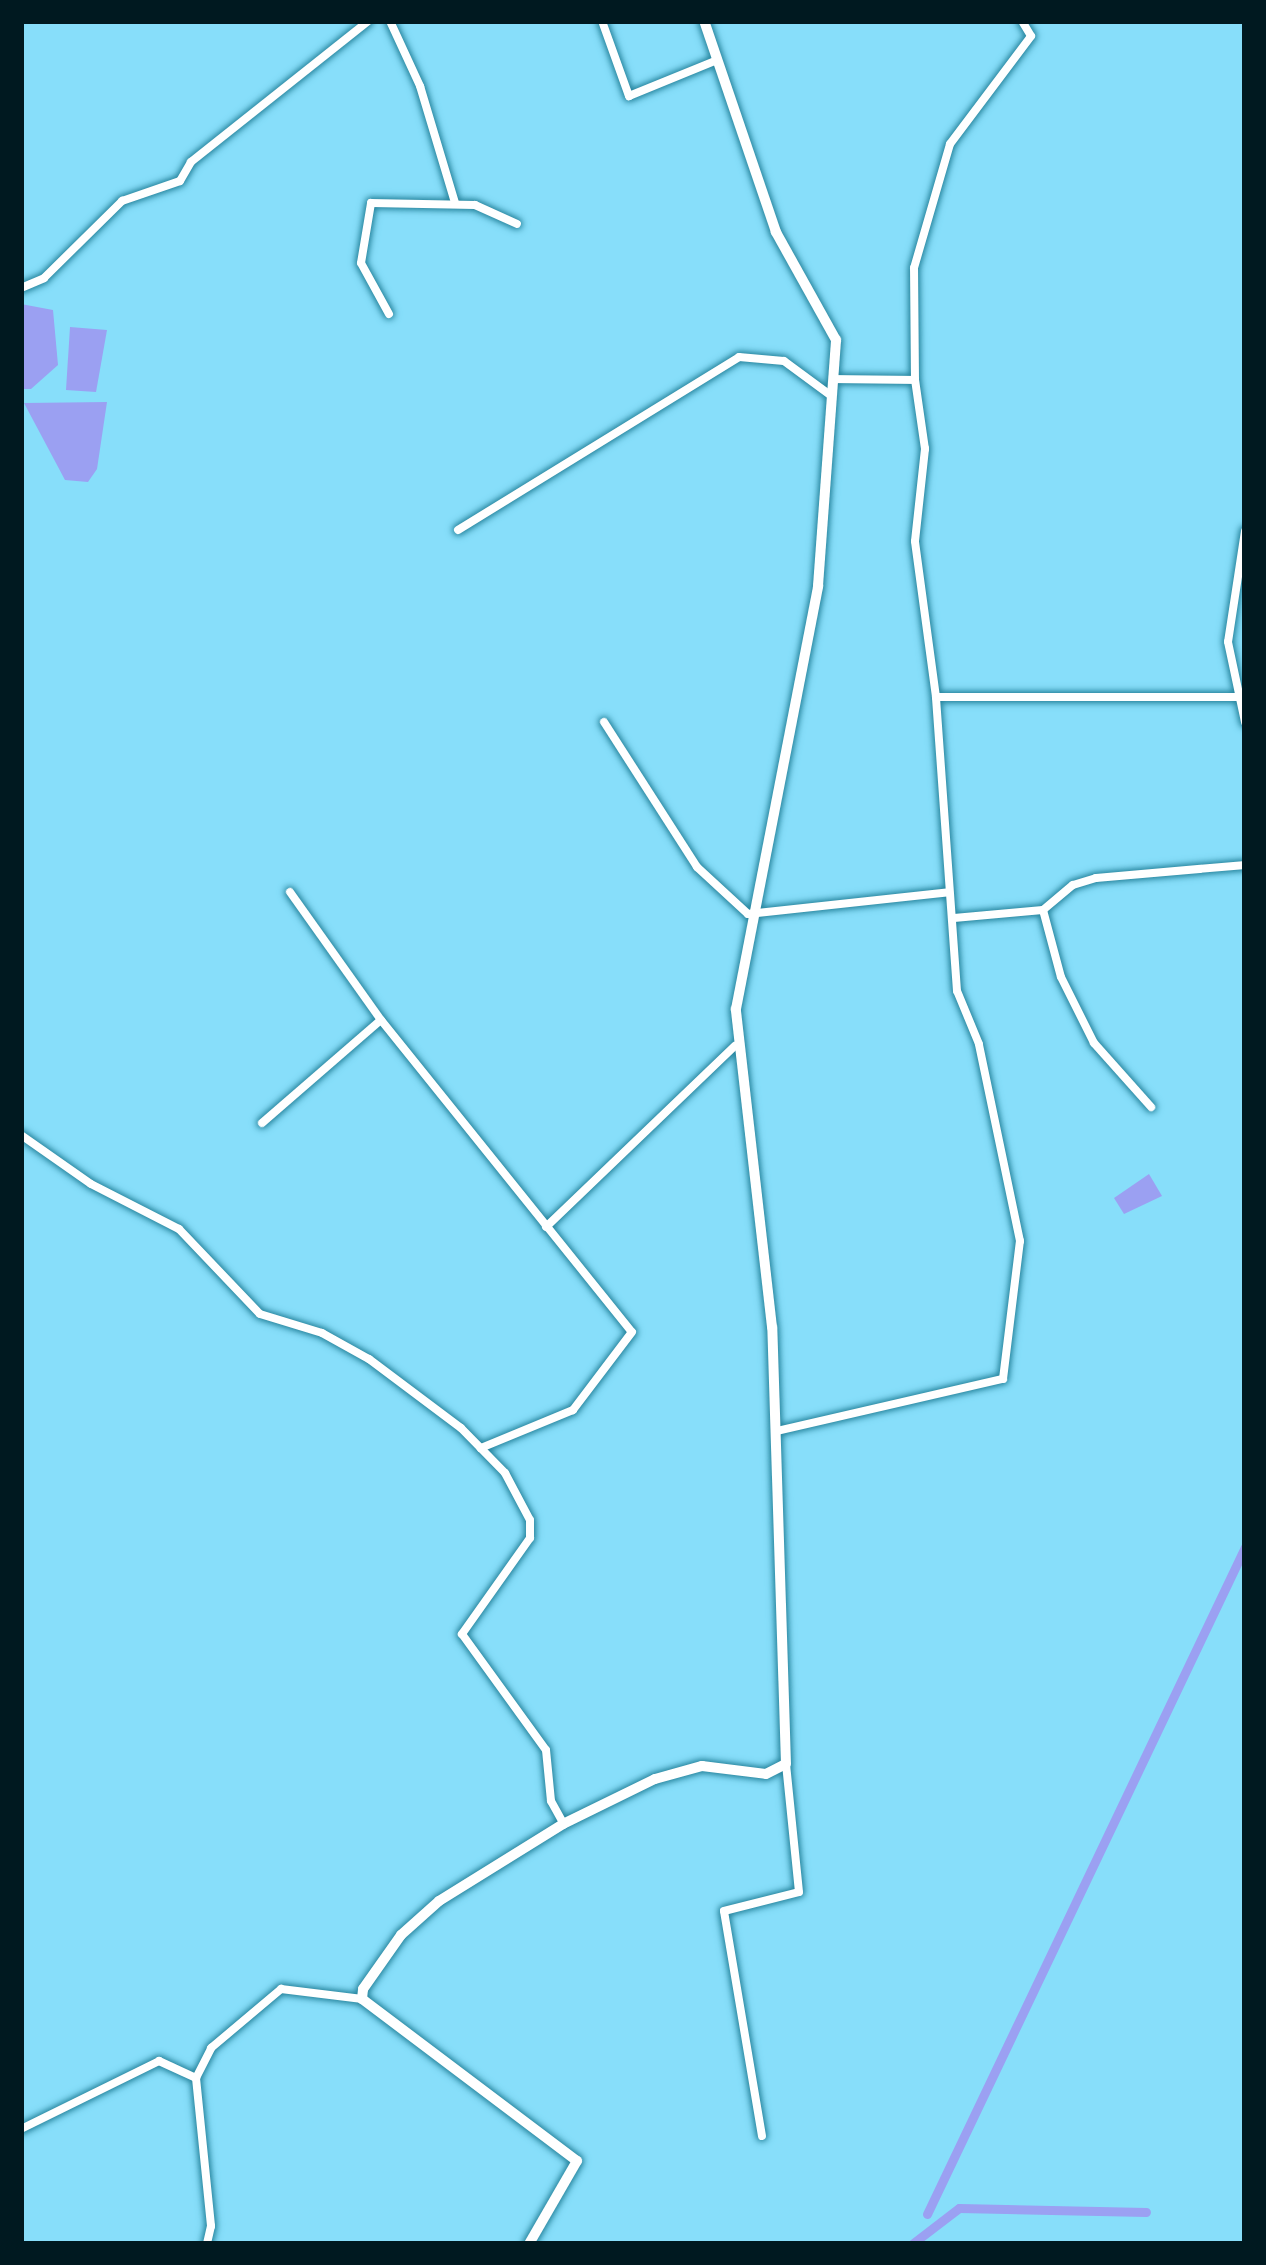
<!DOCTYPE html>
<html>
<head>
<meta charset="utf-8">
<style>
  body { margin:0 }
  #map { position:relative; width:1266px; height:2265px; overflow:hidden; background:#87defa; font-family:Signika,sans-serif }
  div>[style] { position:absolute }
  .water>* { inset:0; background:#9ba0f2 }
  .canal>* { height:9px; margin:-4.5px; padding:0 4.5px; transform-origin:4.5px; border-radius:4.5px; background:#9ba0f2 }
  .roads { filter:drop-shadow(0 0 3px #27859e) drop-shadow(0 0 3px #27859e) }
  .street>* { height:8px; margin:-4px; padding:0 4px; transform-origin:4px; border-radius:4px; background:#fff }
  .secondary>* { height:10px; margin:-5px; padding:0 5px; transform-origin:5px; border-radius:5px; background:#fff }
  span { translate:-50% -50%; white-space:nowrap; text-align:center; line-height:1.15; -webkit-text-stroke:10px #87defa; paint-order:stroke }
  .frame { position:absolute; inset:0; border:24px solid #001920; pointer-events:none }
</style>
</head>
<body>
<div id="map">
  <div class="water">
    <i style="clip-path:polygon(21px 304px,53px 310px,58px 365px,31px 389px,21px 389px)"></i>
    <i style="clip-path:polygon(70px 327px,107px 330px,96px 392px,66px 390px)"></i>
    <i style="clip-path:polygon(107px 402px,97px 469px,88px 482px,65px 480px,24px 403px)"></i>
    <i style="clip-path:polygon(1149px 1174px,1162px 1196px,1124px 1214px,1114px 1198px)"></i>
  </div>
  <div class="canal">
    <i style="left:927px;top:2214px;width:739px;rotate:-64.51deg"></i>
    <i style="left:912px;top:2244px;width:59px;rotate:-37.5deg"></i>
    <i style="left:959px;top:2208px;width:187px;rotate:1.2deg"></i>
  </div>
  <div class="roads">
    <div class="street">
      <i style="left:390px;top:21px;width:72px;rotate:65.2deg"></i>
      <i style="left:420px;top:86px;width:122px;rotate:73.3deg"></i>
      <i style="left:602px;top:21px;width:80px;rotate:70.2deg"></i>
      <i style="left:629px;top:96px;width:95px;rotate:-22.2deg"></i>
      <i style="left:21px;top:288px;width:25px;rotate:-23deg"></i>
      <i style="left:44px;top:278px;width:110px;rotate:-44.6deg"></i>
      <i style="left:122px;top:201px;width:61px;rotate:-19deg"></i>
      <i style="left:180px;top:181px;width:22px;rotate:-60deg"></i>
      <i style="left:191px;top:162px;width:226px;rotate:-38.5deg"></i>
      <i style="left:389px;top:314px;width:58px;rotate:-118.8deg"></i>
      <i style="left:361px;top:263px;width:61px;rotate:-80.5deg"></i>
      <i style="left:371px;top:203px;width:104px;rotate:1.1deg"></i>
      <i style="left:475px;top:205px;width:46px;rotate:24.3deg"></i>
      <i style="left:915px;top:380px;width:112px;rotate:-90.5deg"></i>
      <i style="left:914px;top:268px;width:129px;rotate:-73.8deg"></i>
      <i style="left:950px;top:144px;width:135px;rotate:-53.1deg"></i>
      <i style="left:1031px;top:36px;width:17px;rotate:-121deg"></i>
      <i style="left:458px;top:530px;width:330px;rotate:-31.6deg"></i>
      <i style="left:739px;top:357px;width:45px;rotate:5.1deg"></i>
      <i style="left:784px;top:361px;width:56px;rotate:36.3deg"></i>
      <i style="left:1245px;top:531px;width:112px;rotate:98.7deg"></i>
      <i style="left:1228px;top:642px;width:82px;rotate:78deg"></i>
      <i style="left:936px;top:697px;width:309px"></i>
      <i style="left:604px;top:722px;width:172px;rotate:57.3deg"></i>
      <i style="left:697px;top:867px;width:69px;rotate:42.7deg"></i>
      <i style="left:748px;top:914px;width:202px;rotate:-6.2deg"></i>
      <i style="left:290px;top:892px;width:157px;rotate:54.6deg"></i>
      <i style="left:381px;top:1020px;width:400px;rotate:51.2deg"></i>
      <i style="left:632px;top:1332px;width:98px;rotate:127.1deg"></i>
      <i style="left:573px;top:1410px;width:100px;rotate:157.6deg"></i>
      <i style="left:1043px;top:910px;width:39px;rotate:-40deg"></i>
      <i style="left:1073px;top:885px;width:24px;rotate:-17deg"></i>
      <i style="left:1096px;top:878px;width:150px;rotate:-5deg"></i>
      <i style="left:954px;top:918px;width:89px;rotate:-5.1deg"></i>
      <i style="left:1043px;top:910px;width:69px;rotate:75deg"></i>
      <i style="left:1061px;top:977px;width:74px;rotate:63.4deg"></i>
      <i style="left:1094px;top:1043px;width:86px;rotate:48.3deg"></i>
      <i style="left:262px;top:1123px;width:157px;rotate:-40.9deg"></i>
      <i style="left:21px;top:1135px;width:85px;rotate:35deg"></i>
      <i style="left:91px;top:1184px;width:99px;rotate:27.1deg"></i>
      <i style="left:179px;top:1229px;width:117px;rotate:46.4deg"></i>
      <i style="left:260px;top:1314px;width:65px;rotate:17deg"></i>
      <i style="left:322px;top:1333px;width:54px;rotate:29deg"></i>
      <i style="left:369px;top:1359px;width:115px;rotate:36.9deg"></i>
      <i style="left:461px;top:1428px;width:63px;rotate:45.6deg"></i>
      <i style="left:505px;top:1473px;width:53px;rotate:62deg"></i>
      <i style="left:530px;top:1520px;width:18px;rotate:90deg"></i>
      <i style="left:530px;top:1538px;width:118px;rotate:125.3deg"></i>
      <i style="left:462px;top:1634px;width:143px;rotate:54.1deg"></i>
      <i style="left:546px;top:1750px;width:51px;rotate:84.4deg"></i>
      <i style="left:551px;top:1801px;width:25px;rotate:61deg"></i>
      <i style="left:546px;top:1227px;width:262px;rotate:-43.8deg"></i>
      <i style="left:777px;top:1431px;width:232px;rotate:-13deg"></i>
      <i style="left:1003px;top:1379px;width:139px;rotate:-83deg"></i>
      <i style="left:1020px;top:1241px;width:201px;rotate:-101.8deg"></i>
      <i style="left:979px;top:1044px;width:57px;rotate:-112.5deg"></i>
      <i style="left:957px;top:991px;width:295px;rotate:-94.1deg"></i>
      <i style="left:936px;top:697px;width:157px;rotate:-97.7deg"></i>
      <i style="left:915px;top:541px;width:93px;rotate:-83.8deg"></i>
      <i style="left:925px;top:449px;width:70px;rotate:-98.2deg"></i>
      <i style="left:915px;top:380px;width:82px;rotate:-179.3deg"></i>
      <i style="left:196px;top:2078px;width:149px;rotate:84.2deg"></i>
      <i style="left:211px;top:2226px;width:18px;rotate:103deg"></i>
      <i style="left:21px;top:2129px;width:154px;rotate:-26.2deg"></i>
      <i style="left:159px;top:2061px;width:41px;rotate:24.7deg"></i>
      <i style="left:196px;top:2078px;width:34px;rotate:-63deg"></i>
      <i style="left:211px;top:2048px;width:92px;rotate:-40.1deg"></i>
      <i style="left:281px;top:1989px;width:82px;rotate:7deg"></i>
      <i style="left:762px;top:2136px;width:228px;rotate:-99.6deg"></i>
      <i style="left:724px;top:1911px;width:77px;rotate:-14.2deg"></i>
      <i style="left:799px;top:1892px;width:129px;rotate:-95.8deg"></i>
    </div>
    <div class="secondary">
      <i style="left:529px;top:2244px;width:96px;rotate:-60deg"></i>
      <i style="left:577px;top:2161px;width:269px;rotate:-143deg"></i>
      <i style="left:362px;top:1999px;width:10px;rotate:-84deg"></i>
      <i style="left:363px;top:1989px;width:66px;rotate:-54.9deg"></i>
      <i style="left:401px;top:1935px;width:51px;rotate:-41.8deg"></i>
      <i style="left:439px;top:1901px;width:146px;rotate:-31.8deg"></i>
      <i style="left:563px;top:1824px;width:102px;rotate:-26.1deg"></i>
      <i style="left:655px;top:1779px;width:49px;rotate:-15.5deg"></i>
      <i style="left:702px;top:1766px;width:64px;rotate:7.1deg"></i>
      <i style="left:766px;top:1774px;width:22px;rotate:-27deg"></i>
      <i style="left:786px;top:1764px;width:437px;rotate:-91.8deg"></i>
      <i style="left:772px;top:1327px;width:320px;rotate:-96.5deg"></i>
      <i style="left:736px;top:1009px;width:431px;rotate:-79deg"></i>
      <i style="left:818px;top:586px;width:247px;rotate:-85.8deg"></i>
      <i style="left:836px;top:340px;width:124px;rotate:-119.1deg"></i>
      <i style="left:776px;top:232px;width:223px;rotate:-108.8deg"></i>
    </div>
  </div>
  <div class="frame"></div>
</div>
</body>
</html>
